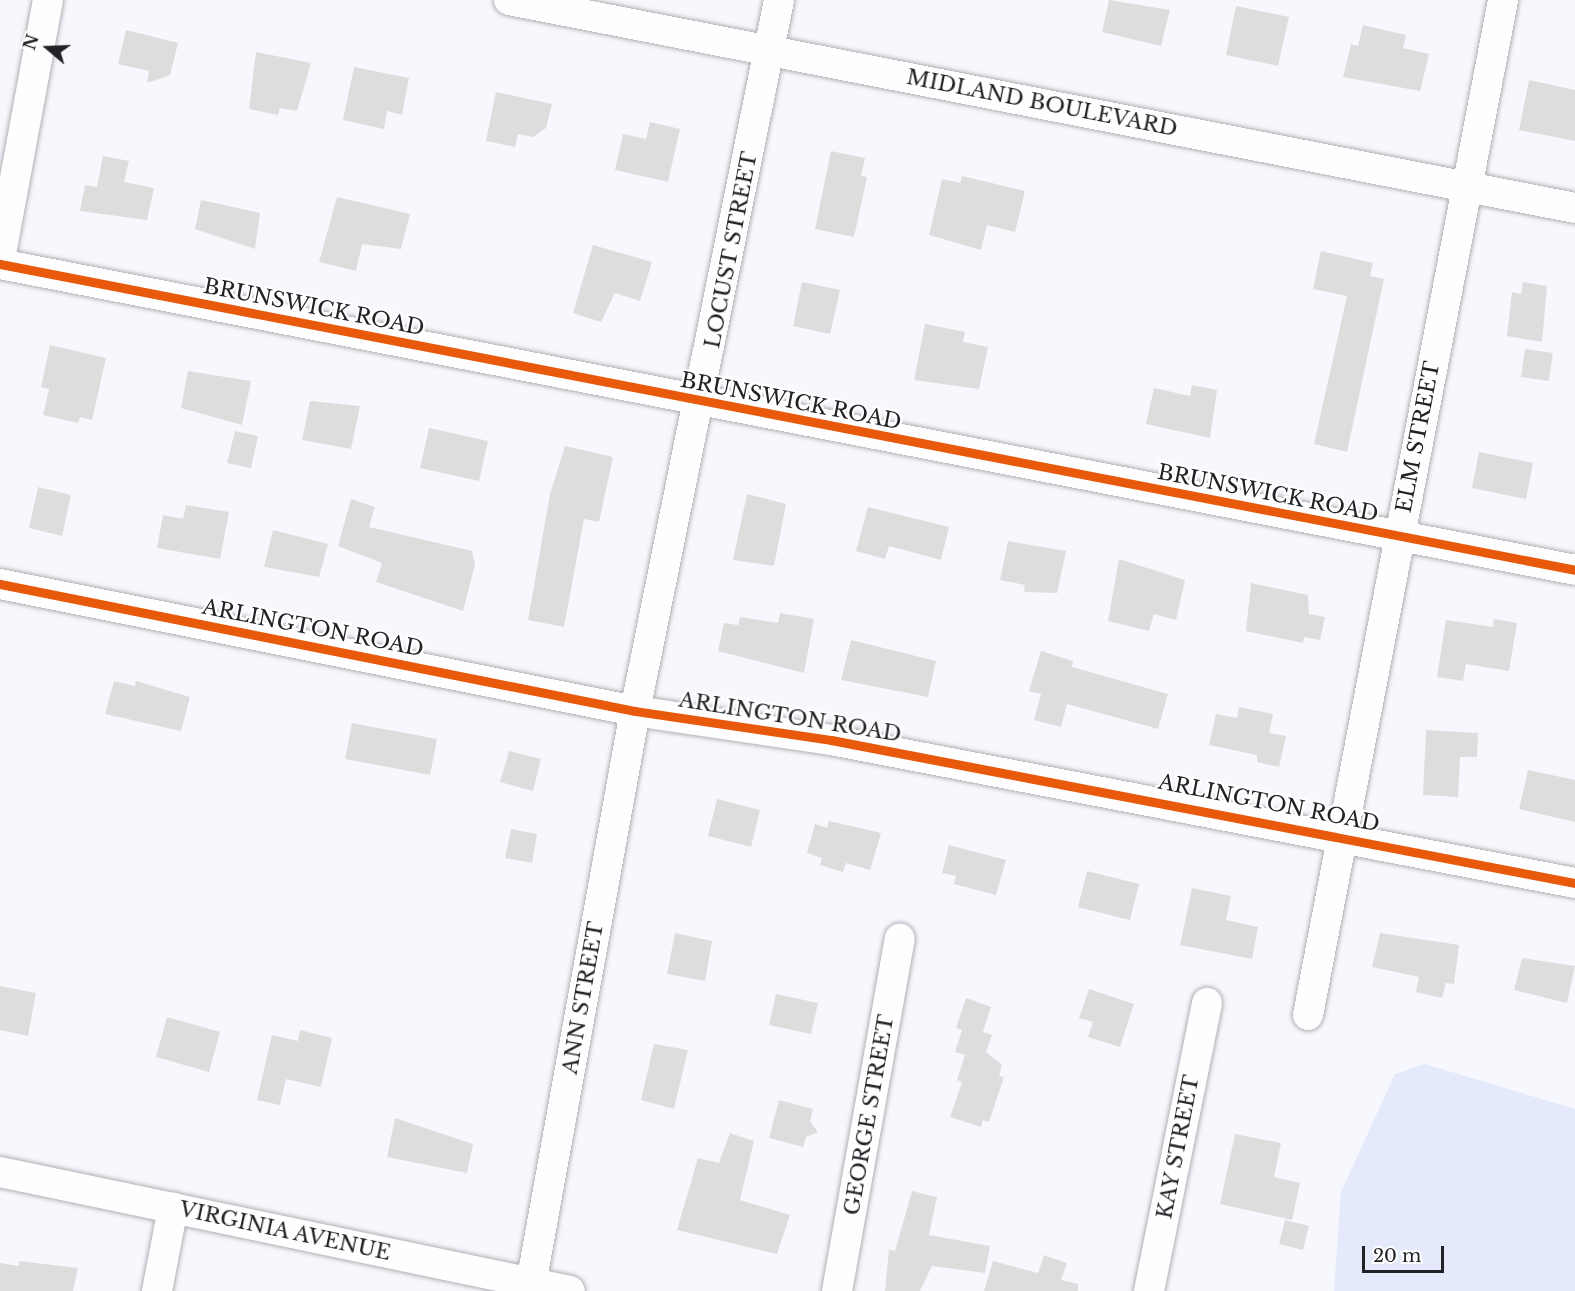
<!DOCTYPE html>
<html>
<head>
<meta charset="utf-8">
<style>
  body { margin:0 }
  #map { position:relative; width:1575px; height:1291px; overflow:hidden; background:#f7f8fd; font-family:"Libre Baskerville",serif }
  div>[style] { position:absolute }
  .green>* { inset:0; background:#e4e9fc }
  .building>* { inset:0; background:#dcdede }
  .roads { filter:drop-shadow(0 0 2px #b0b0b5) drop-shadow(0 0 2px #b0b0b5) }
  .street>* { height:30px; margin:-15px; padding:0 15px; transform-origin:15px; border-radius:15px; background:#fefeff }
  .cycleway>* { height:9px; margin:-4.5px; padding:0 4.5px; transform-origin:4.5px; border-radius:4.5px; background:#e8590c }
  span { translate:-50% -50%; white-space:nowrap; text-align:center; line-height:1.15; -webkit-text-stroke:4.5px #fff; paint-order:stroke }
  .street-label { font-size:21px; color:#202226 }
  .north { position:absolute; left:18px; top:18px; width:60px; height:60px; -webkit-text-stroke:4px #fff; paint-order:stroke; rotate:289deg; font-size:16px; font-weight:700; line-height:24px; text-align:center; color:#202226 }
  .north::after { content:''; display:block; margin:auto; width:21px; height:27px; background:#202226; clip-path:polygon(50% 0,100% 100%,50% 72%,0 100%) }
  .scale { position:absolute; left:1362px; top:1246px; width:82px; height:27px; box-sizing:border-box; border:3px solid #202226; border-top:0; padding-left:8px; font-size:18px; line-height:21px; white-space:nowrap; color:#202226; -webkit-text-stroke:4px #fff; paint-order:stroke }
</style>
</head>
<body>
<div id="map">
  <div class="green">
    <i style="clip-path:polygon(1425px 1064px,1575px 1109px,1575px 1291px,1334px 1291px,1341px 1192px,1395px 1074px)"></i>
  </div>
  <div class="building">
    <i style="clip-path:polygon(1109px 0,1170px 10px,1161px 46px,1102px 32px)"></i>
    <i style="clip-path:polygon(1236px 6px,1289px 17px,1278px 66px,1226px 55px)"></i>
    <i style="clip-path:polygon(1363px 25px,1406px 35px,1403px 48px,1429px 54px,1420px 91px,1343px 77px,1351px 44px,1358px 46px)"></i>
    <i style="clip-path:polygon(126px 30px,178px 43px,170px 75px,147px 83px,149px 71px,118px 64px)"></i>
    <i style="clip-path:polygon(256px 52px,311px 63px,297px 111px,280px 108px,278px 115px,249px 109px)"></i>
    <i style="clip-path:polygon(354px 67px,409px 78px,402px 115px,387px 111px,384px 129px,343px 120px)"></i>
    <i style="clip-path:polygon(1529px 80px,1575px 90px,1575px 141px,1519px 130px)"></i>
    <i style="clip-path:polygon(496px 92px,552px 104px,546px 128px,533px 137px,518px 134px,515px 147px,486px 141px)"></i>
    <i style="clip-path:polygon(650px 122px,680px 129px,668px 182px,615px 170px,623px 134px,646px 139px)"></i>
    <i style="clip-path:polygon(831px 151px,865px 158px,861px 176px,867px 177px,854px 237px,815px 229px)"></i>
    <i style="clip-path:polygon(103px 156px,129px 161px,124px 182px,154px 188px,147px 220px,80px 211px,85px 185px,97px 187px)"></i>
    <i style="clip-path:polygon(962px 176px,1025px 191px,1015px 232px,987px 225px,981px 250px,929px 235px,942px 179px,960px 183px)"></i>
    <i style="clip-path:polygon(337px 197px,410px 214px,401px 249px,362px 244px,356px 271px,319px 262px)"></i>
    <i style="clip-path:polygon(201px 200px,260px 213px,255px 249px,195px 229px)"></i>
    <i style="clip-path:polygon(593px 245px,652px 262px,640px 301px,615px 293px,601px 322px,573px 313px)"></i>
    <i style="clip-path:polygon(1321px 251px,1373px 263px,1370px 276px,1384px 279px,1347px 452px,1314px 444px,1347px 296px,1313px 289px)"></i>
    <i style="clip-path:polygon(802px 282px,840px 290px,830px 334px,793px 326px)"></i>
    <i style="clip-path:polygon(1523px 282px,1547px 286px,1542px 342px,1507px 336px,1512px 292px,1521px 294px)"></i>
    <i style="clip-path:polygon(925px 324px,965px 332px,963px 342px,988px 347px,979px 389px,914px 380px)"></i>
    <i style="clip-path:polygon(50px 345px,106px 358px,92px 420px,80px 417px,78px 423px,43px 415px,49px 389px,41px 387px)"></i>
    <i style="clip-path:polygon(1525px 349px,1553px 353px,1549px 381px,1521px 377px)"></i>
    <i style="clip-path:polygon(188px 371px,251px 381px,242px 425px,181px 408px)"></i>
    <i style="clip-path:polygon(1192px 385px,1217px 390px,1210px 438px,1146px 424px,1154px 388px,1190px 396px)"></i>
    <i style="clip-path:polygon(310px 401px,360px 406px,351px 449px,302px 440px)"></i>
    <i style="clip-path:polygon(429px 428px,488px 441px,479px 481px,420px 468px)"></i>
    <i style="clip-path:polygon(235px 431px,258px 436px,251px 468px,227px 463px)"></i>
    <i style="clip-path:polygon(565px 446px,613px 457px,599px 522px,584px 519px,564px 627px,528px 620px,550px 494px)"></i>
    <i style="clip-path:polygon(1479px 452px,1533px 463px,1526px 499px,1472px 488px)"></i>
    <i style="clip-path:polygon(38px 487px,71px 495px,62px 536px,29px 528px)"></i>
    <i style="clip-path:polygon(747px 494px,786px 504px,774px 566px,733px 560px)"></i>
    <i style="clip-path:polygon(351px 499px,375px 507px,369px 527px,472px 551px,475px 565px,463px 611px,376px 582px,382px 563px,338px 546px)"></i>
    <i style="clip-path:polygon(186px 505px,229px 512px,220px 559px,157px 548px,163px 515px,183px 519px)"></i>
    <i style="clip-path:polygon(868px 507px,949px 527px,941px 560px,889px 546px,885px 559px,856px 551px)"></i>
    <i style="clip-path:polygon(273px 530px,328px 544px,319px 577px,264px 567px)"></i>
    <i style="clip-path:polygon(1008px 541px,1066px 551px,1057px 593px,1024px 592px,1025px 585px,1000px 580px)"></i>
    <i style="clip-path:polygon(1119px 559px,1185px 580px,1176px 620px,1154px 614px,1149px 631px,1108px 621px)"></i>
    <i style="clip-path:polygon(1251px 583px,1308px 595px,1309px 614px,1325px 617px,1320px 640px,1304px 637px,1303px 643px,1246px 631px)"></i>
    <i style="clip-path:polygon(780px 613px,814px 619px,804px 673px,718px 651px,724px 623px,738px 625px,740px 617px,778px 623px)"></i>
    <i style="clip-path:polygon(1494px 619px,1517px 623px,1509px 671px,1466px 664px,1463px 681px,1437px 677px,1446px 620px,1493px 627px)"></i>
    <i style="clip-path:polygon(851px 640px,936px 661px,928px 697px,841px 680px)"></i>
    <i style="clip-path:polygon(1041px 651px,1073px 661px,1072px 667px,1168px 694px,1158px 729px,1067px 704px,1061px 727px,1034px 720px,1041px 694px,1029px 691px)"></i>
    <i style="clip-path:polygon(114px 681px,135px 686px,136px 681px,190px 697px,181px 731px,105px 714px)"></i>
    <i style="clip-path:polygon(1239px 707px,1273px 714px,1269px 733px,1286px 736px,1279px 767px,1257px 762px,1257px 755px,1209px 745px,1216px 714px,1237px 718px)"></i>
    <i style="clip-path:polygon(352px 723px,437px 739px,430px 775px,345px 759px)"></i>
    <i style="clip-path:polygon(1426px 730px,1478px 733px,1477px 757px,1460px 757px,1458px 797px,1423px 795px)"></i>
    <i style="clip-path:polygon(509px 751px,541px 759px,533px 791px,500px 782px)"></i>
    <i style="clip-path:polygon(1528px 770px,1575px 780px,1575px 822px,1519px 809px)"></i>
    <i style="clip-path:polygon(717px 799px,760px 810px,751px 847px,708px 836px)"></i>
    <i style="clip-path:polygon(829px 821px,881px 833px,870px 870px,846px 863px,843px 872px,820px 865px,822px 858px,807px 853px,815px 824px,827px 828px)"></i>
    <i style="clip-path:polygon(511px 829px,537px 834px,532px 863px,505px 858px)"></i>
    <i style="clip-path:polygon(949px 845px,1006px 860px,996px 895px,954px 884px,956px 876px,942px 873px)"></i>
    <i style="clip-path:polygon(1087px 871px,1139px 884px,1130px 920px,1078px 907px)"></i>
    <i style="clip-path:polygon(1192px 888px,1231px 896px,1226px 920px,1258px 927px,1252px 959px,1180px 945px)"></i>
    <i style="clip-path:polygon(675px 933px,712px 941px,705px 981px,667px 974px)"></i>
    <i style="clip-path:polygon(1380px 933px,1459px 945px,1454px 984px,1446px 983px,1442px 998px,1416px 992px,1419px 977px,1372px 967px)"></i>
    <i style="clip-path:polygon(1522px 958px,1575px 966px,1567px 1003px,1514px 990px)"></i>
    <i style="clip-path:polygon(0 986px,36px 993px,28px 1036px,0 1030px)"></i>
    <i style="clip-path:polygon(1089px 989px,1134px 1004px,1120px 1047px,1088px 1037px,1093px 1022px,1079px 1018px)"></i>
    <i style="clip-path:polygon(776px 994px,818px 1003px,811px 1034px,769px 1025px)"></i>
    <i style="clip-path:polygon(966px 998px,991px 1007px,983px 1032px,992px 1035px,986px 1052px,1002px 1065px,999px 1076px,1004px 1077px,989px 1122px,983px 1120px,981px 1127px,950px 1117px,962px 1082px,957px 1080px,965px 1055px,955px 1052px,962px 1030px,956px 1028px)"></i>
    <i style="clip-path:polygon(167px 1017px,220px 1032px,209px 1072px,156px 1057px)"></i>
    <i style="clip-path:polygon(300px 1030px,332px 1038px,321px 1087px,286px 1079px,280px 1105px,257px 1100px,272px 1035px,298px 1041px)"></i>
    <i style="clip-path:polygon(654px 1044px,688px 1050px,674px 1109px,641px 1100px)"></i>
    <i style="clip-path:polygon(779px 1100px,813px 1109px,810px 1121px,818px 1132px,806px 1137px,803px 1147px,769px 1138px)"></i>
    <i style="clip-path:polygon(395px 1118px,473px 1144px,467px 1173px,387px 1157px)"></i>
    <i style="clip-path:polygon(730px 1133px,754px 1141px,740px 1200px,790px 1215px,777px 1254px,677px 1230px,698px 1158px,719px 1163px)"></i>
    <i style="clip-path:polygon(1235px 1134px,1281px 1143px,1274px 1177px,1300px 1183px,1292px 1220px,1220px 1204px)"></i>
    <i style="clip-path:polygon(912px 1191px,937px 1197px,929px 1235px,990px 1246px,985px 1273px,932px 1266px,920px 1291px,885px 1291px,889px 1249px,895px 1251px)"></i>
    <i style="clip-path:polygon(1285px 1220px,1309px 1226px,1303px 1250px,1279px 1244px)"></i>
    <i style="clip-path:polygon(1044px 1255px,1067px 1263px,1061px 1280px,1078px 1284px,1078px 1291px,984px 1291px,993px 1261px,1038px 1273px)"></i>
    <i style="clip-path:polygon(19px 1261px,78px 1268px,73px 1291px,0 1291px,0 1263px,19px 1266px)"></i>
  </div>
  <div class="roads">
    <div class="street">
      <i style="left:509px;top:0;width:1086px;rotate:11.04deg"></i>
      <i style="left:0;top:259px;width:263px;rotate:-79.5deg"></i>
      <i style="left:0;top:264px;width:1604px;rotate:10.99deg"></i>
      <i style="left:0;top:584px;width:648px;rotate:11.31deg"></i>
      <i style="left:635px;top:711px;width:198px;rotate:8.4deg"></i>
      <i style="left:831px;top:740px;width:758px;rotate:10.88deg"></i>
      <i style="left:1308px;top:1015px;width:1034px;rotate:-79.12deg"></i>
      <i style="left:0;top:1172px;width:582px;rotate:11.79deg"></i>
      <i style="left:531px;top:1284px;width:582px;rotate:-79.71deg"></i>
      <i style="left:635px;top:711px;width:725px;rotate:-78.55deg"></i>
      <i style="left:157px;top:1291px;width:85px;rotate:-79.1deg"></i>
      <i style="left:837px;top:1291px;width:358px;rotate:-79.9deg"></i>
      <i style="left:1149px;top:1291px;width:294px;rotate:-78.6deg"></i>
    </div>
  </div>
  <div class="cycleway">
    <i style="left:0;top:264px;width:1604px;rotate:10.99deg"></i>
    <i style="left:0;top:584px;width:648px;rotate:11.31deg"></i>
    <i style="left:635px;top:711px;width:198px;rotate:8.4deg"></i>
    <i style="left:831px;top:740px;width:758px;rotate:10.88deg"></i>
  </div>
  <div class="street-label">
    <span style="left:1042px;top:103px;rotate:11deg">MIDLAND BOULEVARD</span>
    <span style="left:731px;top:250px;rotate:-79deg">LOCUST STREET</span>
    <span style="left:314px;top:307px;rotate:11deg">BRUNSWICK ROAD</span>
    <span style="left:791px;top:401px;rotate:11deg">BRUNSWICK ROAD</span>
    <span style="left:1418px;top:437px;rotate:-79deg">ELM STREET</span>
    <span style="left:1268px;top:493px;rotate:11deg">BRUNSWICK ROAD</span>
    <span style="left:313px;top:628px;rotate:11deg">ARLINGTON ROAD</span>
    <span style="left:790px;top:717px;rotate:9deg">ARLINGTON ROAD</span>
    <span style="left:1269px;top:803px;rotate:11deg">ARLINGTON ROAD</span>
    <span style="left:583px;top:998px;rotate:-80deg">ANN STREET</span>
    <span style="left:869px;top:1115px;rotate:-80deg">GEORGE STREET</span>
    <span style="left:1178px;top:1147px;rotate:-79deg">KAY STREET</span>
    <span style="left:285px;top:1231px;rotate:12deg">VIRGINIA AVENUE</span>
  </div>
  <div class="north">N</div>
  <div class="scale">20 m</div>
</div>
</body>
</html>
